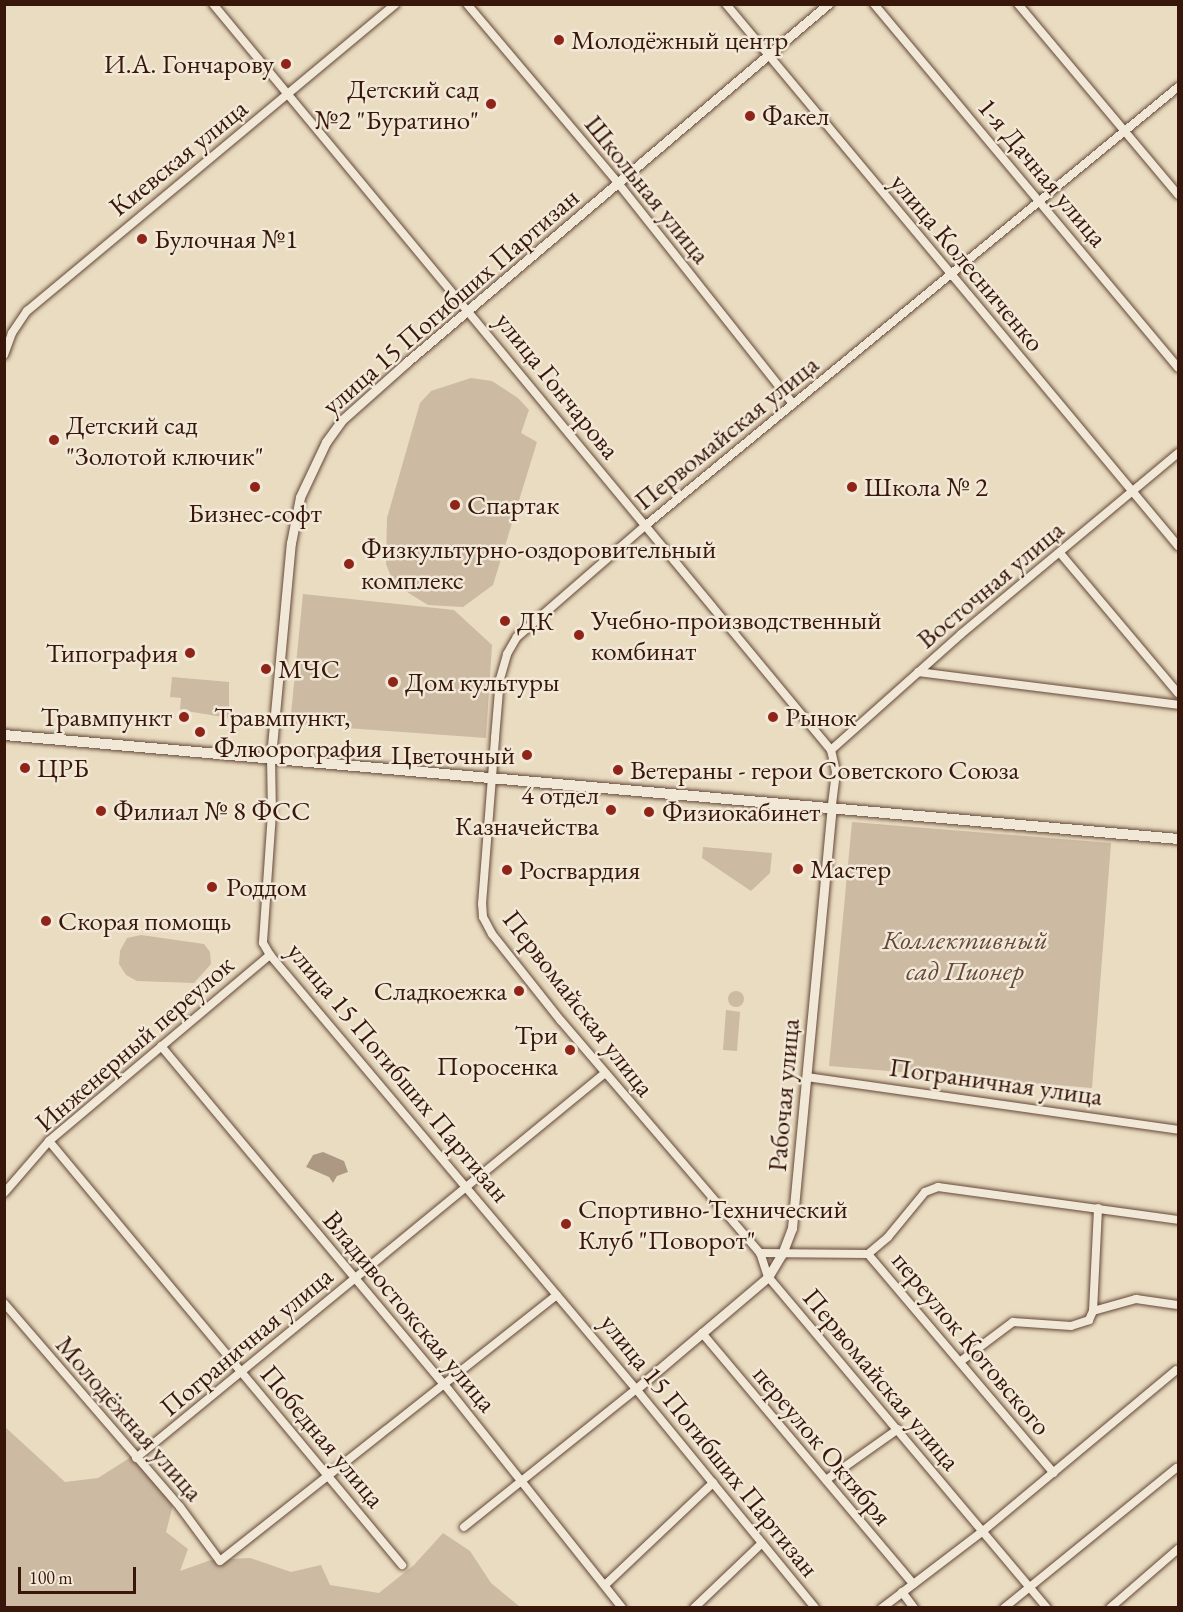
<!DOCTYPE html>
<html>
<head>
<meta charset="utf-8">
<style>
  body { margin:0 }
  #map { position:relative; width:1183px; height:1612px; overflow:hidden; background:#eadcc1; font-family:"EB Garamond",serif }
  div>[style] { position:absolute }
  .green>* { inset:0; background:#ccbaa2 }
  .round { border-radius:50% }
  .water>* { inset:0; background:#ad9983 }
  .roads { filter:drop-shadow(0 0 2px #644838) drop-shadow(0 0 2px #644838) }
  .minor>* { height:8px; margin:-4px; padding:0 4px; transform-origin:4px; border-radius:4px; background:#f1e8d7 }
  .tertiary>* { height:9px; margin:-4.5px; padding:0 4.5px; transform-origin:4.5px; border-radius:4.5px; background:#f1e8d7 }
  .secondary>* { height:10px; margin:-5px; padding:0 5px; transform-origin:5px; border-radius:5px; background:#f1e8d7 }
  .dots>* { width:16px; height:16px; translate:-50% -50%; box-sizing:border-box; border:3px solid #f1e8d7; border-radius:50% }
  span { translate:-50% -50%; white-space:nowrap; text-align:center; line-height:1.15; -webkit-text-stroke:5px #f1e8d7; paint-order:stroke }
  .poi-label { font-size:27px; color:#38160a }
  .left { translate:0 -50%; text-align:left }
  .right { translate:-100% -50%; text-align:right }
  .street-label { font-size:27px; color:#38160a }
  .park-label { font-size:27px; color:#644738; font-style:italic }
  .frame { position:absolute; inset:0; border:6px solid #38160a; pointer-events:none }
  .scale { position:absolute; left:18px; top:1567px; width:118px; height:27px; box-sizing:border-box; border:3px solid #38160a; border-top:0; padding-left:8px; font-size:18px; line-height:21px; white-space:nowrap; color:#38160a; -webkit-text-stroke:4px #f1e8d7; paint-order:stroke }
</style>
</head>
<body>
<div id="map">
  <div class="green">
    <i style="clip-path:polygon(471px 378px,492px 381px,518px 398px,529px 410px,521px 433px,537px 442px,493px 585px,463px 607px,428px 605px,394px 584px,386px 564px,387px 518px,420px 403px,431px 391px)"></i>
    <i style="clip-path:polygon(303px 594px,454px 610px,492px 645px,486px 738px,290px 724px)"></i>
    <i style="clip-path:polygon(172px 677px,229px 682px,229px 718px,180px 710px,181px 698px,170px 697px)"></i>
    <i style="clip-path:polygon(852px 822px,1111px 843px,1092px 1088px,829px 1066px)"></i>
    <i style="clip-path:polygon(703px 847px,772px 853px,770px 873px,751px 891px,702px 858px)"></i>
    <i style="clip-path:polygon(141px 935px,204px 944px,210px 952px,211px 964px,194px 983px,137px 981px,126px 975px,119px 964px,120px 951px,127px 938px)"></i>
    <i class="round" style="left:728px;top:991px;width:16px;height:16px"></i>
    <i style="clip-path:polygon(726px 1010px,740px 1012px,737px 1051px,723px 1050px)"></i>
    <i style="clip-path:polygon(4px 1426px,65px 1482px,98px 1478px,131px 1457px,173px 1505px,166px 1532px,188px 1549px,180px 1571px,211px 1560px,250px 1558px,291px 1572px,321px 1565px,330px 1585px,379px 1593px,414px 1565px,443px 1533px,470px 1551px,491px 1583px,520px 1607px,5px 1607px)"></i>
  </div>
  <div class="water">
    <i style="clip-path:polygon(323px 1152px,344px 1161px,348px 1172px,337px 1176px,333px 1183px,329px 1177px,306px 1167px,313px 1155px)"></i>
  </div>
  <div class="roads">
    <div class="minor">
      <i style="left:213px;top:4px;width:969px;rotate:50.36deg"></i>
      <i style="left:831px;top:750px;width:23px;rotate:77deg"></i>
      <i style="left:836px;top:772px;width:34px;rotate:97deg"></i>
      <i style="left:467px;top:4px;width:234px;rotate:49.8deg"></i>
      <i style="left:618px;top:183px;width:282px;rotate:51.6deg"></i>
      <i style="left:726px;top:4px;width:706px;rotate:50.17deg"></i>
      <i style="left:874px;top:4px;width:474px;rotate:50.1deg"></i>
      <i style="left:1018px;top:4px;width:249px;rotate:50deg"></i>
      <i style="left:4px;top:355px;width:23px;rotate:-70deg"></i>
      <i style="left:12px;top:333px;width:27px;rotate:-56deg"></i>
      <i style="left:27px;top:311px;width:479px;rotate:-39.8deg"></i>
      <i style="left:1060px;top:553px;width:183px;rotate:49.9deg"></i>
      <i style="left:918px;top:672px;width:262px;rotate:7.2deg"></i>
      <i style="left:831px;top:750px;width:174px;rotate:-41.7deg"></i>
      <i style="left:961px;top:634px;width:283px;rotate:-39.8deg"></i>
      <i style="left:271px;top:757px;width:56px;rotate:89deg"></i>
      <i style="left:272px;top:813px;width:130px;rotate:94deg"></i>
      <i style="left:263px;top:943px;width:14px;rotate:60deg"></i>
      <i style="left:270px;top:955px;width:568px;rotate:49.86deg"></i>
      <i style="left:636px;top:1389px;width:283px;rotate:50.7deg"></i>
      <i style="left:161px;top:1046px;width:441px;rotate:50.1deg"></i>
      <i style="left:444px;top:1384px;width:286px;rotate:51.5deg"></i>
      <i style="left:807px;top:1077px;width:375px;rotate:8.1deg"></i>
      <i style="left:49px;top:1141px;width:552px;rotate:50.22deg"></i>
      <i style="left:4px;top:1193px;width:69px;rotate:-49.1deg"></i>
      <i style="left:49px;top:1141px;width:289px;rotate:-40.1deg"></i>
      <i style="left:760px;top:1253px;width:108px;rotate:0.5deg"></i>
      <i style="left:868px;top:1254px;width:26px;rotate:-40deg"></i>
      <i style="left:888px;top:1237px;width:58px;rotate:-50.6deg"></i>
      <i style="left:925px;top:1192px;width:14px;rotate:-21deg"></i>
      <i style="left:938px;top:1187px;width:242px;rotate:7.8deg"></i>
      <i style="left:868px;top:1254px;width:287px;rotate:49.7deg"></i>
      <i style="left:4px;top:1303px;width:269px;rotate:49.2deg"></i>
      <i style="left:180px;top:1507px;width:67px;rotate:53.5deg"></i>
      <i style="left:220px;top:1561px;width:429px;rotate:-38.3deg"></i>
      <i style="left:1093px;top:1311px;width:45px;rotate:-15.6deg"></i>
      <i style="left:1136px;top:1299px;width:42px;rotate:8.1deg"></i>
      <i style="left:702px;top:1333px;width:328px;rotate:49.9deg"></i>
      <i style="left:961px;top:1361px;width:65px;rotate:-36.9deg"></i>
      <i style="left:1013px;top:1322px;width:58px;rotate:3.9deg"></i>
      <i style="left:1071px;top:1326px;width:19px;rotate:-18deg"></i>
      <i style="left:1089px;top:1320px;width:10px;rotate:-66deg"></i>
      <i style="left:1093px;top:1311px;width:103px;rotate:-87.2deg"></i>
      <i style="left:136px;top:1458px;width:607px;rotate:-39.38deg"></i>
      <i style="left:826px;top:1480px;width:88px;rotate:-35.3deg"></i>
      <i style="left:464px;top:1527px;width:221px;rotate:-38.7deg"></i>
      <i style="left:605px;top:1585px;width:149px;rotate:-43.4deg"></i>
      <i style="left:902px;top:1592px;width:20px;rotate:53deg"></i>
      <i style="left:694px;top:1608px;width:94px;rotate:-43.7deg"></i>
      <i style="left:882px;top:1608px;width:127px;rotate:-37.3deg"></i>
      <i style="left:983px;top:1531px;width:251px;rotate:-39.8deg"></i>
      <i style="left:1004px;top:1608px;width:222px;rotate:-39.1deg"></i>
      <i style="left:1047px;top:1608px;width:433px;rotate:-130.1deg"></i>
      <i style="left:768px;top:1277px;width:25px;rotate:-108deg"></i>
      <i style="left:760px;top:1253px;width:306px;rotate:-130.6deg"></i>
      <i style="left:561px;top:1021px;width:111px;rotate:-128.4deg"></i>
      <i style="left:492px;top:934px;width:19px;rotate:-118deg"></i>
      <i style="left:483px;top:917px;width:13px;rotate:-94deg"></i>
      <i style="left:482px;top:904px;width:167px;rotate:-85.5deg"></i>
      <i style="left:495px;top:738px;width:59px;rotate:-85.2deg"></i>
      <i style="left:500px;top:679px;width:26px;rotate:-74deg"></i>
      <i style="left:507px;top:654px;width:20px;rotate:-60deg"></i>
      <i style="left:517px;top:637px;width:171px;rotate:-41deg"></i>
      <i style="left:646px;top:525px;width:689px;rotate:-39.46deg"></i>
      <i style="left:1110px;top:1608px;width:90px;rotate:-40.9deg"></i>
    </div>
    <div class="tertiary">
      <i style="left:271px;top:757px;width:215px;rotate:-84.7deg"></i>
      <i style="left:291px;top:543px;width:47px;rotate:-78.9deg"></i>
      <i style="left:300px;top:497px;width:61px;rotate:-64.7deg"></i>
      <i style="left:326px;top:442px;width:27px;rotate:-54deg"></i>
      <i style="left:342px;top:420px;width:87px;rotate:-41.7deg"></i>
      <i style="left:407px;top:362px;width:553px;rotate:-40.38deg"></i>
      <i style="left:636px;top:1389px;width:173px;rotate:-40.3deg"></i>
      <i style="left:768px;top:1277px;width:27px;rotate:-59deg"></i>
      <i style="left:782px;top:1254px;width:28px;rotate:-69deg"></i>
      <i style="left:792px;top:1228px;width:424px;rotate:-84.6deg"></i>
    </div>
    <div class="secondary">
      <i style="left:4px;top:735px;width:1179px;rotate:5.06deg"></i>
    </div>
  </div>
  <div class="dots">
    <i style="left:559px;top:40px;background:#8f2418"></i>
    <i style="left:286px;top:64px;background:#8f2418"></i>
    <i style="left:491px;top:104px;background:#8f2418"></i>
    <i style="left:750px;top:116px;background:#8f2418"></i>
    <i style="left:142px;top:239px;background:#8f2418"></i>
    <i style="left:54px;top:440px;background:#8f2418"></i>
    <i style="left:255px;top:487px;background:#8f2418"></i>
    <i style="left:852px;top:487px;background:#8f2418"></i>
    <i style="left:455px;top:505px;background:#8f2418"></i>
    <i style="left:349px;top:564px;background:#8f2418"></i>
    <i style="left:505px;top:621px;background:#8f2418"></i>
    <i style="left:579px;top:635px;background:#8f2418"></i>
    <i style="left:190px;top:653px;background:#8f2418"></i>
    <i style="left:266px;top:669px;background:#8f2418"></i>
    <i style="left:393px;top:682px;background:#8f2418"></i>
    <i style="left:184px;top:717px;background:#8f2418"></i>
    <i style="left:773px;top:717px;background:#8f2418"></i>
    <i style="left:200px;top:732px;background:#8f2418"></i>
    <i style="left:527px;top:755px;background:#8f2418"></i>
    <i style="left:25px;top:768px;background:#8f2418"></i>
    <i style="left:618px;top:770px;background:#8f2418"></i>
    <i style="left:611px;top:810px;background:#8f2418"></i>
    <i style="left:101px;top:811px;background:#8f2418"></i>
    <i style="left:649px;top:812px;background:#8f2418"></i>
    <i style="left:798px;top:869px;background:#8f2418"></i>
    <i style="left:507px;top:870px;background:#8f2418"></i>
    <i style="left:212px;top:887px;background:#8f2418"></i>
    <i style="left:46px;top:921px;background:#8f2418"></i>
    <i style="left:519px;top:991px;background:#8f2418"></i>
    <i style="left:570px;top:1050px;background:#8f2418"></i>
    <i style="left:566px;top:1224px;background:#8f2418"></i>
  </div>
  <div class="poi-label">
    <span class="left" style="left:571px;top:40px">Молодёжный центр</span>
    <span class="right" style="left:274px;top:64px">И.А. Гончарову</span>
    <span class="right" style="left:479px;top:104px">Детский сад<br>№2 "Буратино"</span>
    <span class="left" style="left:762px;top:116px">Факел</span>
    <span class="left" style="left:154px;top:239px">Булочная №1</span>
    <span class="left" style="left:66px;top:440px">Детский сад<br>"Золотой ключик"</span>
    <span class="left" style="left:864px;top:487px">Школа № 2</span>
    <span class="left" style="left:467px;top:505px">Спартак</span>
    <span style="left:255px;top:513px">Бизнес-софт</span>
    <span class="left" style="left:361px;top:564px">Физкультурно-оздоровительный<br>комплекс</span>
    <span class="left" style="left:591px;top:635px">Учебно-производственный<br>комбинат</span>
    <span class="left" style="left:517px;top:621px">ДК</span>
    <span class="right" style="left:178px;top:653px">Типография</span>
    <span class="left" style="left:278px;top:669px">МЧС</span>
    <span class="left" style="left:405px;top:682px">Дом культуры</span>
    <span class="left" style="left:214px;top:732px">Травмпункт,<br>Флюорография</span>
    <span class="right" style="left:172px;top:717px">Травмпункт</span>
    <span class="left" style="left:785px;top:717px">Рынок</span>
    <span class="right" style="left:515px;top:755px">Цветочный</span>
    <span class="left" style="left:37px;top:768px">ЦРБ</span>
    <span class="left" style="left:630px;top:770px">Ветераны - герои Советского Союза</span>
    <span class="right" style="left:599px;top:810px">4 отдел<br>Казначейства</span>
    <span class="left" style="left:113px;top:811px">Филиал № 8 ФСС</span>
    <span class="left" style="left:662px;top:812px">Физиокабинет</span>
    <span class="left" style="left:810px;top:869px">Мастер</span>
    <span class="left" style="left:519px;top:870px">Росгвардия</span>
    <span class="left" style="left:226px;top:887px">Роддом</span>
    <span class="left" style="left:58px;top:921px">Скорая помощь</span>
    <span class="right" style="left:507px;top:991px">Сладкоежка</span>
    <span class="right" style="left:558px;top:1050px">Три<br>Поросенка</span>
    <span class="left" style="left:578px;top:1224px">Спортивно-Технический<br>Клуб "Поворот"</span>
  </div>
  <div class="street-label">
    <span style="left:178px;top:157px;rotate:-39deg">Киевская улица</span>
    <span style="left:1043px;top:172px;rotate:50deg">1-я Дачная улица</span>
    <span style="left:648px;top:189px;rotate:51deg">Школьная улица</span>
    <span style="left:968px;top:262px;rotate:50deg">улица Колесниченко</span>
    <span style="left:450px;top:301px;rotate:-41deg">улица 15 Погибших Партизан</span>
    <span style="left:558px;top:385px;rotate:51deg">улица Гончарова</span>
    <span style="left:726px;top:432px;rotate:-39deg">Первомайская улица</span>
    <span style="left:990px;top:584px;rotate:-40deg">Восточная улица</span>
    <span style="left:579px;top:1003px;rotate:52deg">Первомайская улица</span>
    <span style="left:134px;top:1043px;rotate:-41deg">Инженерный переулок</span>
    <span style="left:399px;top:1072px;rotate:50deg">улица 15 Погибших Партизан</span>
    <span style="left:996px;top:1081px;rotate:8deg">Пограничная улица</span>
    <span style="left:783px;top:1095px;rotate:-85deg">Рабочая улица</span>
    <span style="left:410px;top:1311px;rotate:50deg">Владивостокская улица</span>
    <span style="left:246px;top:1341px;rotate:-40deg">Пограничная улица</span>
    <span style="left:972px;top:1343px;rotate:50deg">переулок Котовского</span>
    <span style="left:882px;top:1379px;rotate:50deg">Первомайская улица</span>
    <span style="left:130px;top:1418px;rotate:49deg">Молодёжная улица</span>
    <span style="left:323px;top:1436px;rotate:50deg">Победная улица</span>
    <span style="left:710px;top:1445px;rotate:51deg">улица 15 Погибших Партизан</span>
    <span style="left:823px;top:1445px;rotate:50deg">переулок Октября</span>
  </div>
  <div class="park-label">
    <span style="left:965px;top:955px">Коллективный<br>сад Пионер</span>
  </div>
  <div class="frame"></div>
  <div class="scale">100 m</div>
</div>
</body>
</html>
